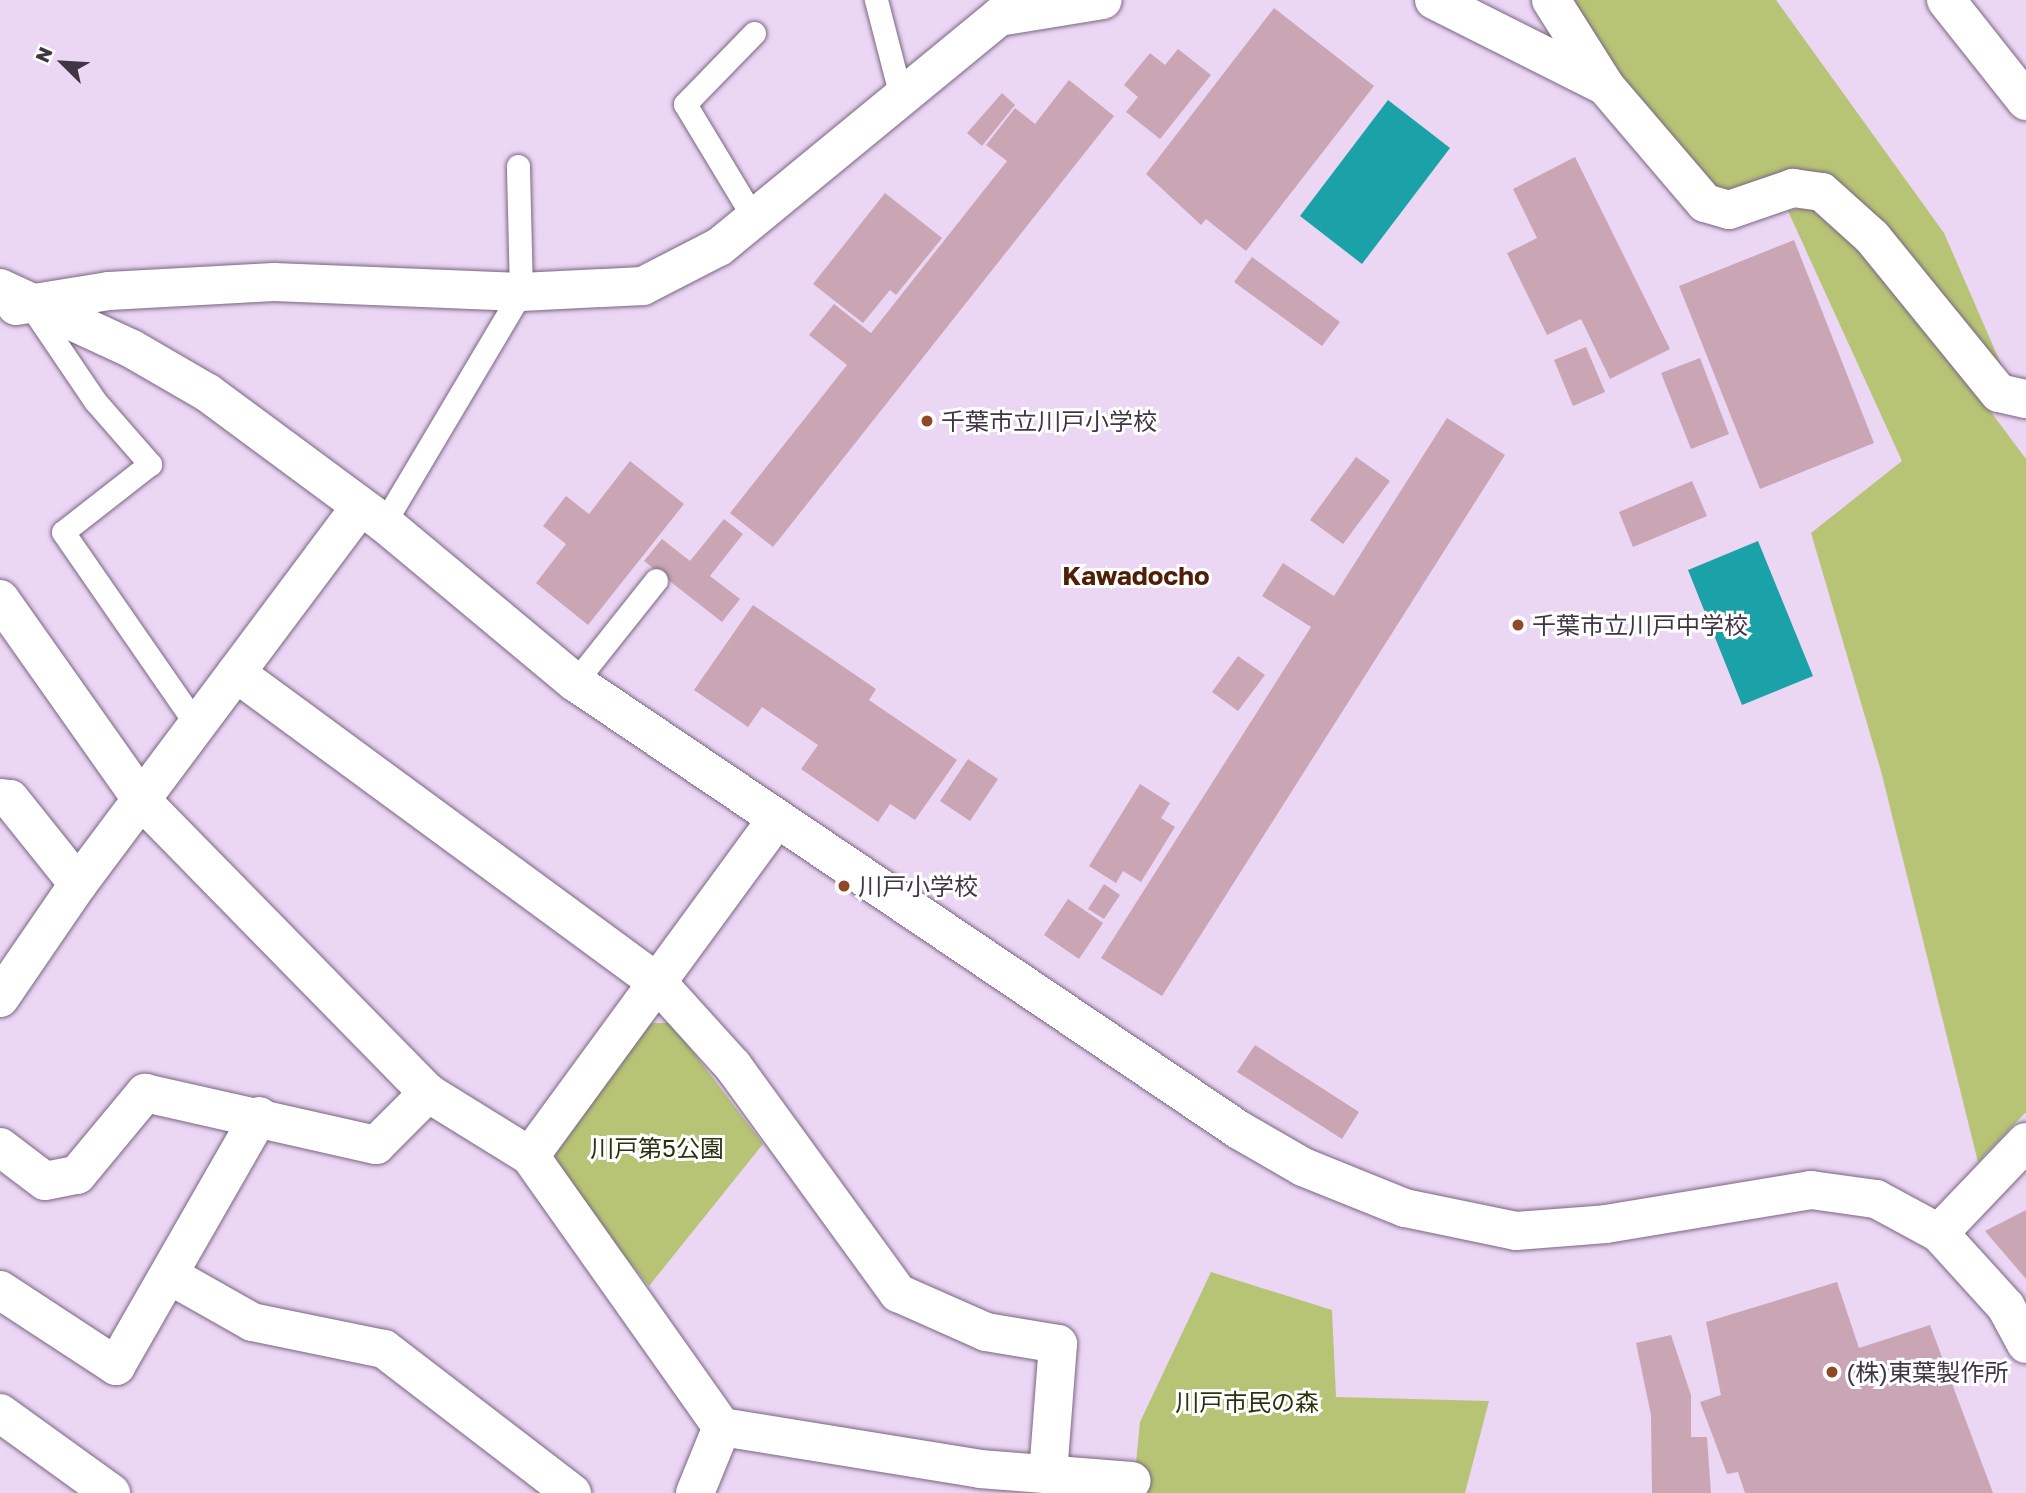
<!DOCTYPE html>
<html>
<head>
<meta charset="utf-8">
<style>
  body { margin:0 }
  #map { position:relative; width:2026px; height:1493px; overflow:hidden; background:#ebd6f4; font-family:"Golos Text","Noto Sans JP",sans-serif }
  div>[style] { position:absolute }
  .green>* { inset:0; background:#b7c475 }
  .water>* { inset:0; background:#1ba2a8 }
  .building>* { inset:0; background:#caa6b5 }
  .roads { filter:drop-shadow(0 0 2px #796681) drop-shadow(0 0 2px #796681) }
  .service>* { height:23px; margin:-11.5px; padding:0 11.5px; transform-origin:11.5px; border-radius:11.5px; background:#fff }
  .minor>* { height:38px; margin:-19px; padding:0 19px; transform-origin:19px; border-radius:19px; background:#fff }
  .tertiary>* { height:38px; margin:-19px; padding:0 19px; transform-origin:19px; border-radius:19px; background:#fff }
  .dots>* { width:19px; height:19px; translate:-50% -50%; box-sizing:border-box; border:4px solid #fff; border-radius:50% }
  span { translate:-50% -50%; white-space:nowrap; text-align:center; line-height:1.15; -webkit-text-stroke:6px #fff; paint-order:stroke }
  .poi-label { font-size:24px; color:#3f3642 }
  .left { translate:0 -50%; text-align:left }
  .park-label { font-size:24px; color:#2c310e }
  .neighbourhood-label { font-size:26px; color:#4f2007; font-weight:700 }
  .north { position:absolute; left:28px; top:28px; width:70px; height:70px; -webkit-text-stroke:5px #fff; paint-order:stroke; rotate:294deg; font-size:19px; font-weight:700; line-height:28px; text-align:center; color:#3f3642 }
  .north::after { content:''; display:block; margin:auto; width:24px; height:32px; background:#3f3642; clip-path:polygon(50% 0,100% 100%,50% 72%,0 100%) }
</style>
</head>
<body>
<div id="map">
  <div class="green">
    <i style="clip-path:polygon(1568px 0,1776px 0,1944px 233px,2004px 371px,1837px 188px,1711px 192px,1618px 81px)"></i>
    <i style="clip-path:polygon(1808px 207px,1831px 217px,1938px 341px,2026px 459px,2026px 1112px,1978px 1162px,1881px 771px,1811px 533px,1902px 461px,1788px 211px)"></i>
    <i style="clip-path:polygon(649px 1023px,671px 1023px,763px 1144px,649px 1286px,554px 1169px,557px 1146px)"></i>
    <i style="clip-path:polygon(1211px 1272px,1332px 1310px,1336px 1397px,1489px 1401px,1465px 1493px,1133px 1493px,1140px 1422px)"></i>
  </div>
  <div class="water">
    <i style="clip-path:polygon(1388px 100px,1450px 148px,1362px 264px,1300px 216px)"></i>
    <i style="clip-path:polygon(1758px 541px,1813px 676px,1742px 705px,1688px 570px)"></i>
  </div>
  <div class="building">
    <i style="clip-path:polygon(1274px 8px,1374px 86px,1246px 251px,1206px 219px,1201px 225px,1146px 174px)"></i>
    <i style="clip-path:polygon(1178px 49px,1211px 75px,1160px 139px,1126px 112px,1138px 97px,1124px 85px,1150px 53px,1165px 65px)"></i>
    <i style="clip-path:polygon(1069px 80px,1114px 116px,773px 547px,730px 513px,847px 365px,809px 335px,834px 304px,871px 333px,1007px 161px,986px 145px,1015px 108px,1035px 124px)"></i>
    <i style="clip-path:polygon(1002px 93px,1015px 105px,982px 146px,967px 133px)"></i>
    <i style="clip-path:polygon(1575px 157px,1670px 349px,1610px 379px,1581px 319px,1547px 335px,1507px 253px,1537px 238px,1513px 189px)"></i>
    <i style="clip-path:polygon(885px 193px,942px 238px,896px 295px,890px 290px,863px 323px,813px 284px)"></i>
    <i style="clip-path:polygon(1794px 240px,1874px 443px,1760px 489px,1679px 286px)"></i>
    <i style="clip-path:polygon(1252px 257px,1340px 322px,1322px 346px,1234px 282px)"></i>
    <i style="clip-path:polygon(1586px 347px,1605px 392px,1573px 406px,1554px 360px)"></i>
    <i style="clip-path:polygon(1700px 358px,1729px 434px,1691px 449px,1661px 373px)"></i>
    <i style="clip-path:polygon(1447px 418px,1505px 455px,1162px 996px,1101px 958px,1311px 627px,1262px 596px,1283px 563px,1334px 596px)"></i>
    <i style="clip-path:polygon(1356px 457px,1390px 481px,1343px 544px,1310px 520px)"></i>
    <i style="clip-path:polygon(630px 461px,684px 504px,588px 625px,536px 583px,566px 544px,543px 526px,566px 496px,589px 514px)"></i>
    <i style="clip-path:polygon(1692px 481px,1707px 516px,1633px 547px,1619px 512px)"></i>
    <i style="clip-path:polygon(724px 519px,743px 534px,710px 576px,740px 599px,722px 622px,644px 561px,662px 539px,690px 561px)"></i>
    <i style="clip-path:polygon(753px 605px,876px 689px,869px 700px,957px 760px,915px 820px,890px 804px,878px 822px,801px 769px,818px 745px,762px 707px,748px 727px,694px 690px)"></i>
    <i style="clip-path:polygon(1238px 656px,1265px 675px,1238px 711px,1212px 692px)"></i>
    <i style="clip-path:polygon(968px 759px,998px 779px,970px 821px,940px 801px)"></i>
    <i style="clip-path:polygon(1140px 784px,1170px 803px,1161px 818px,1175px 827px,1141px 882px,1123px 871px,1116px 883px,1089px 866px)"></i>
    <i style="clip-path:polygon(1104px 884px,1120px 895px,1104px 919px,1088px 909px)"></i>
    <i style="clip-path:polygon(1068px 899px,1103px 923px,1079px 959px,1044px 935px)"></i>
    <i style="clip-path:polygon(1255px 1045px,1359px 1112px,1342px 1139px,1237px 1072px)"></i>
    <i style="clip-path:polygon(2026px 1210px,2026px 1279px,1985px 1231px)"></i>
    <i style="clip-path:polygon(1837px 1282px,1859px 1348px,1930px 1325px,1993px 1493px,1745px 1493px,1738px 1472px,1727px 1474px,1700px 1402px,1721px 1395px,1706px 1322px)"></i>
    <i style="clip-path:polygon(1671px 1335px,1691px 1395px,1691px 1437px,1707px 1437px,1711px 1493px,1652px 1493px,1651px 1415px,1636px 1343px)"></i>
  </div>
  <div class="roads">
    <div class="service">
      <i style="left:876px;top:0;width:96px;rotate:75.5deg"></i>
      <i style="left:754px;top:33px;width:99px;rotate:134.2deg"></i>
      <i style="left:685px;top:104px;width:135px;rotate:58.9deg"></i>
      <i style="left:30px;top:305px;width:116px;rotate:55.9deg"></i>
      <i style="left:95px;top:401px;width:84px;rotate:48.9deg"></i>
      <i style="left:150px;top:464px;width:110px;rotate:142deg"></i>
      <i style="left:63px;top:532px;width:237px;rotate:55.3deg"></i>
      <i style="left:384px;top:523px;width:269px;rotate:-59.3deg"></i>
      <i style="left:521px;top:292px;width:126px;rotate:-91.4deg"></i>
      <i style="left:575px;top:682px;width:130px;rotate:-51.5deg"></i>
    </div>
    <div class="minor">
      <i style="left:1434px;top:0;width:187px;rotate:26.7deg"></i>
      <i style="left:1551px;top:0;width:103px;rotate:57.7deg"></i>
      <i style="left:1606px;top:87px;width:153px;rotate:49.5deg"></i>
      <i style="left:1705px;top:203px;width:25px;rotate:16deg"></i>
      <i style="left:1729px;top:210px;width:68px;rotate:-19deg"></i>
      <i style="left:1793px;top:188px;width:29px;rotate:8deg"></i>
      <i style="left:1822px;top:192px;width:67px;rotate:42deg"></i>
      <i style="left:1872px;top:237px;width:201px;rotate:50.9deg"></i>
      <i style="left:1999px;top:393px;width:28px;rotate:13deg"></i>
      <i style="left:1946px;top:0;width:129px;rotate:51.6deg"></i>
      <i style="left:16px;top:306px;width:94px;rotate:-9.2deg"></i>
      <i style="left:109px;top:291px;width:165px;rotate:-3.1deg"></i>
      <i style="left:274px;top:282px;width:247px;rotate:2.3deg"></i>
      <i style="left:521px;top:292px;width:122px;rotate:-2.8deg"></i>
      <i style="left:643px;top:286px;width:85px;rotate:-27.2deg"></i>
      <i style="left:719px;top:247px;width:362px;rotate:-39.4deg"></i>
      <i style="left:999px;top:17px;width:105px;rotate:-9.3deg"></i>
      <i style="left:0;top:599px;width:250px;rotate:54.8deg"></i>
      <i style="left:144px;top:803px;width:406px;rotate:45.6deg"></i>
      <i style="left:428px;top:1093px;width:120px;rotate:31.7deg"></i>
      <i style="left:530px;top:1156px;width:332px;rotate:54.7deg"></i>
      <i style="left:722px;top:1427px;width:261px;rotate:9.2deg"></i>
      <i style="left:980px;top:1469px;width:152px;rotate:4.5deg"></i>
      <i style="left:236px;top:673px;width:524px;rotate:36.3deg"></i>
      <i style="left:658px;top:983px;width:112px;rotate:47.9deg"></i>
      <i style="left:733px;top:1066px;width:281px;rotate:54deg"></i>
      <i style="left:898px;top:1293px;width:96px;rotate:23.9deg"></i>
      <i style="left:986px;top:1332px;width:73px;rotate:9.5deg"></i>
      <i style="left:1058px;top:1344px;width:130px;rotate:94.4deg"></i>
      <i style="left:0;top:798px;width:10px;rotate:6deg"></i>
      <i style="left:10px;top:799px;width:109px;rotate:51.3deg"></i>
      <i style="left:0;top:998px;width:138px;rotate:-55.6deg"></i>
      <i style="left:78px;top:884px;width:471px;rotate:-53.2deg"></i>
      <i style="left:0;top:1147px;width:56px;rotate:37.1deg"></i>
      <i style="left:45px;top:1181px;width:33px;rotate:-11deg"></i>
      <i style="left:77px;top:1175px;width:107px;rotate:-50.3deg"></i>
      <i style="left:145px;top:1093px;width:237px;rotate:12.7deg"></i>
      <i style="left:376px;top:1145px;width:74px;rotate:-45deg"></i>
      <i style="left:530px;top:1156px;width:418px;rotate:-53.8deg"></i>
      <i style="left:169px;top:1275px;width:95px;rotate:29.5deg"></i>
      <i style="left:252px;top:1322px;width:135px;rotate:11.6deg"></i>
      <i style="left:384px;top:1349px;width:237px;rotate:37.5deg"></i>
      <i style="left:0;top:1290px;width:139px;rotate:33.2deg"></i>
      <i style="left:116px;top:1366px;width:288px;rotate:-60.2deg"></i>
      <i style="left:2006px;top:1307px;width:42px;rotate:61.6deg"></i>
      <i style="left:0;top:1413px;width:137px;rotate:35.8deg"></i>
      <i style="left:695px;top:1493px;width:71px;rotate:-67.8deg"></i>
    </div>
    <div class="tertiary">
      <i style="left:0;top:288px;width:145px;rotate:24.8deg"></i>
      <i style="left:132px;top:349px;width:88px;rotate:30.1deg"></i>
      <i style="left:208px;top:393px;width:219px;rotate:36.5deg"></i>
      <i style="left:384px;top:523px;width:249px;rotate:39.8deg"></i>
      <i style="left:575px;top:682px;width:801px;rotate:34.01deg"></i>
      <i style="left:1239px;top:1130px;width:74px;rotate:30deg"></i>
      <i style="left:1303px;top:1167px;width:110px;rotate:21.9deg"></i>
      <i style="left:1405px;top:1208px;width:113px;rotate:11.7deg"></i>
      <i style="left:1516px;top:1231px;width:90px;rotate:-4.4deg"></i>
      <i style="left:1606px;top:1224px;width:208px;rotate:-9.4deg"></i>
      <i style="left:1811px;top:1190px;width:66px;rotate:7.9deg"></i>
      <i style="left:1876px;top:1199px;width:72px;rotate:28.4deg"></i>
      <i style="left:1939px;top:1233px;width:100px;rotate:47.8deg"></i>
      <i style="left:1939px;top:1233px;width:126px;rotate:-46.3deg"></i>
    </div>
  </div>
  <div class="dots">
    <i style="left:927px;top:421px;background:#904826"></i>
    <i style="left:1518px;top:625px;background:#904826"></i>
    <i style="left:844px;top:886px;background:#904826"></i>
    <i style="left:1832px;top:1372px;background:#904826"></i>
  </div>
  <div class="poi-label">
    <span class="left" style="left:941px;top:421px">千葉市立川戸小学校</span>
    <span class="left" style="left:1532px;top:625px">千葉市立川戸中学校</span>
    <span class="left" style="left:858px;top:886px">川戸小学校</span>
    <span class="left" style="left:1846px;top:1372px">(株)東葉製作所</span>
  </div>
  <div class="park-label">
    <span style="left:657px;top:1148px">川戸第5公園</span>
    <span style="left:1247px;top:1402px">川戸市民の森</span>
  </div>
  <div class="neighbourhood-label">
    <span style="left:1136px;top:576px">Kawadocho</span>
  </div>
  <div class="north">N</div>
</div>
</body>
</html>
